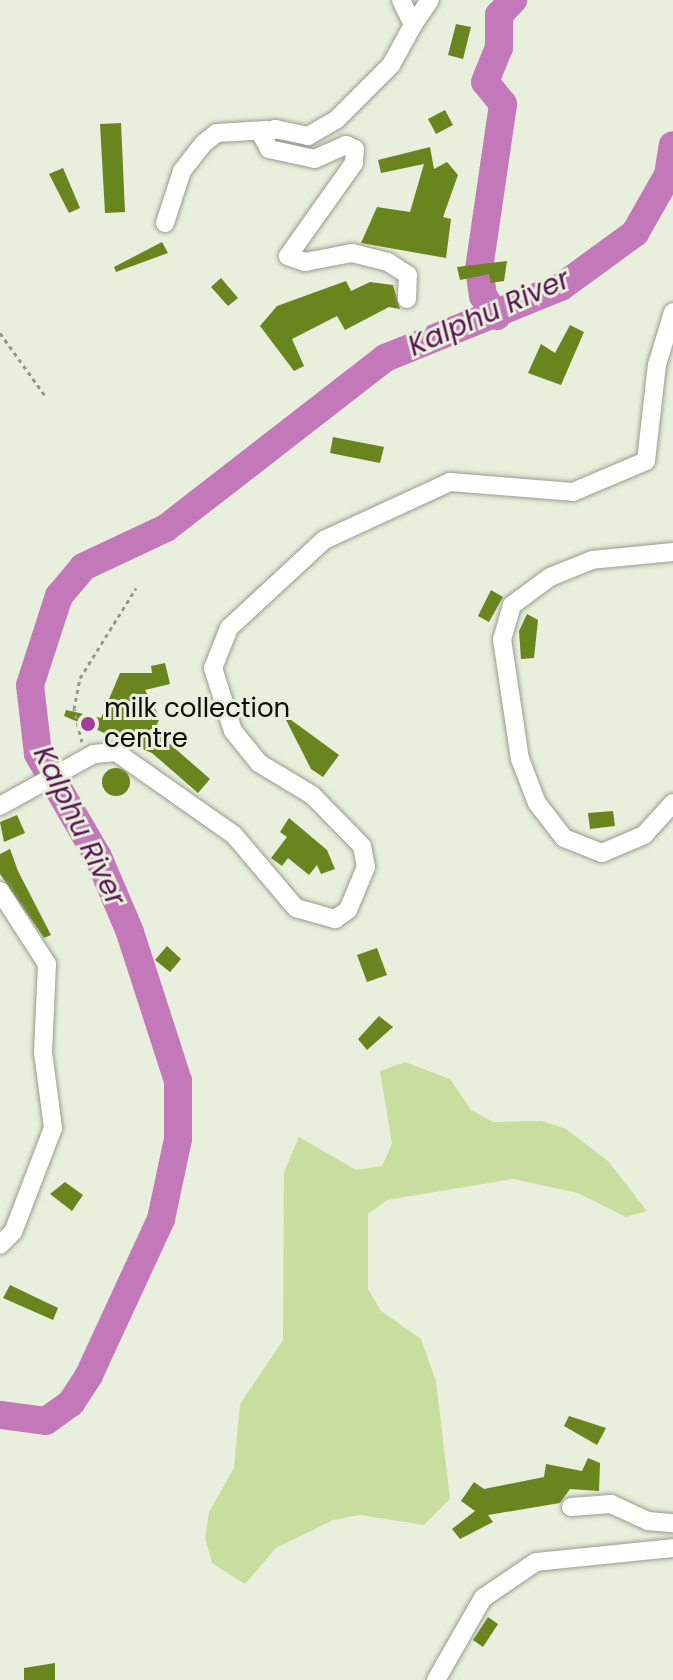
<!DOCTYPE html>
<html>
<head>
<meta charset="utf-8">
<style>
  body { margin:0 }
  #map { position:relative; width:673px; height:1680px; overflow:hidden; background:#e8efdc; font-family:Poppins,sans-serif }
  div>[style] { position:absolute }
  .green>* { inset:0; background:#c9de9e }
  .river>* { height:28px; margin:-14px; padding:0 14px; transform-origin:14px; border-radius:14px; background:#c378ba }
  .building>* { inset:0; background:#6a841e }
  .round { border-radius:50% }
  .path>* { height:3px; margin-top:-1.5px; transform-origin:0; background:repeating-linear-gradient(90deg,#94998b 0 4px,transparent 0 8px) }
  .roads { filter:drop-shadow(0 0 2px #979d8b) drop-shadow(0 0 2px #979d8b) }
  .minor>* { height:18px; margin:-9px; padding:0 9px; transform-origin:9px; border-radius:9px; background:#fff }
  .dots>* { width:22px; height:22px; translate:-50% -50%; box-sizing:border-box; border:4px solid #e8efdc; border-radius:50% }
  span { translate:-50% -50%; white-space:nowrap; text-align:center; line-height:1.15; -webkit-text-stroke:6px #e8efdc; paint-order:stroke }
  .poi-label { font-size:26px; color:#0d0f09 }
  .left { translate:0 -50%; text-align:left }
  .water-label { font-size:28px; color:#581453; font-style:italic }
</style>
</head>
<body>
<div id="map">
  <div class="green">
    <i style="clip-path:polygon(405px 1062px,450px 1079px,471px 1110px,493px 1122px,542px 1121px,566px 1129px,608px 1161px,647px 1211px,626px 1217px,578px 1193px,513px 1179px,387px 1200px,368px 1214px,368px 1289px,381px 1311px,421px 1339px,436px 1381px,450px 1499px,424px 1525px,360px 1515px,333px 1520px,276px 1548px,245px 1584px,212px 1563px,205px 1538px,209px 1512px,234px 1468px,240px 1404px,283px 1340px,284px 1172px,299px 1137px,356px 1170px,382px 1166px,392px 1143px,380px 1071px)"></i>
  </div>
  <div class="river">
    <i style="left:497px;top:316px;width:24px;rotate:-125deg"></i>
    <i style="left:483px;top:296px;width:27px;rotate:-98deg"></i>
    <i style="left:479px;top:269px;width:167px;rotate:-81.7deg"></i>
    <i style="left:503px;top:104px;width:28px;rotate:-129deg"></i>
    <i style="left:485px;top:82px;width:37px;rotate:-68deg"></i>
    <i style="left:499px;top:48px;width:33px;rotate:-90deg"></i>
    <i style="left:499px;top:15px;width:21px;rotate:-47deg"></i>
    <i style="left:0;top:1415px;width:46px;rotate:7.4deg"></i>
    <i style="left:46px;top:1421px;width:31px;rotate:-36deg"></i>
    <i style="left:71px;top:1403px;width:33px;rotate:-57deg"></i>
    <i style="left:89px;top:1375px;width:172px;rotate:-65.2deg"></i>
    <i style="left:161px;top:1219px;width:82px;rotate:-78deg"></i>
    <i style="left:178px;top:1139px;width:58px;rotate:-90deg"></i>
    <i style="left:178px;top:1081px;width:157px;rotate:-107.9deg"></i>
    <i style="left:130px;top:932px;width:82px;rotate:-113.1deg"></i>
    <i style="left:98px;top:857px;width:119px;rotate:-120.2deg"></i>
    <i style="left:38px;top:754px;width:69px;rotate:-96.6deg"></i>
    <i style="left:30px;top:685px;width:94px;rotate:-72deg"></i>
    <i style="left:59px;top:596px;width:38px;rotate:-50deg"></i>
    <i style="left:83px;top:567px;width:92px;rotate:-25.2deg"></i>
    <i style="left:166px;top:528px;width:277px;rotate:-37.8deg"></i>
    <i style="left:385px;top:358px;width:190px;rotate:-22deg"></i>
    <i style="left:561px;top:287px;width:92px;rotate:-36.1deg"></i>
    <i style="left:635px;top:233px;width:67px;rotate:-60.4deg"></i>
    <i style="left:668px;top:175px;width:30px;rotate:-81deg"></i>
  </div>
  <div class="building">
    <i style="clip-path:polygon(456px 24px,471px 27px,463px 59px,448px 55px)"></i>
    <i style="clip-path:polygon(445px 110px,453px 125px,436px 134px,428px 119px)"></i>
    <i style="clip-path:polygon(121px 123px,125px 212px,105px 213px,100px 124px)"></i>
    <i style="clip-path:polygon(430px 147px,434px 169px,447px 162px,458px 175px,443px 217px,451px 219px,446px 258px,361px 243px,377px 207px,410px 212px,424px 164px,381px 173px,378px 160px)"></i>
    <i style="clip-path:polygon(63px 168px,80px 208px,69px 213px,49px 174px)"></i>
    <i style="clip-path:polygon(162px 242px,168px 253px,116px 272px,114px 267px)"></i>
    <i style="clip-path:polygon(507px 261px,504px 281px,491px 283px,489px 274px,460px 280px,457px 267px)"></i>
    <i style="clip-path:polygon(221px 278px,238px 298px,228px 306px,211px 287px)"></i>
    <i style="clip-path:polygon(346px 281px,351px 291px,370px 282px,393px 285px,400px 309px,389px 307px,345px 330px,337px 316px,292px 339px,304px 366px,294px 371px,260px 326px,277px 306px)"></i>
    <i style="clip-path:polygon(570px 325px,584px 332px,561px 385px,528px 373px,541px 344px,555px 353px)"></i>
    <i style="clip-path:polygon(333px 437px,384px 447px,380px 463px,330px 453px)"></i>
    <i style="clip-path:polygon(491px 590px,503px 597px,489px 622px,478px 616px)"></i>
    <i style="clip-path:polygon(527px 614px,538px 620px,534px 658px,521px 659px,519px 631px)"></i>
    <i style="clip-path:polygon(165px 663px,170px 684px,145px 690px,160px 718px,154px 730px,210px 779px,198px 793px,152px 753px,64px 716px,66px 710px,101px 718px,120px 673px,152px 673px,151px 666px)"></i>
    <i style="clip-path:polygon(283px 714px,339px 755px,323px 777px,311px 769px)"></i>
    <i class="round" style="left:102px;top:768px;width:28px;height:28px"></i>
    <i style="clip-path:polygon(613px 811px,615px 826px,590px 829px,588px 813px)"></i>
    <i style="clip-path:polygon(17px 815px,25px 833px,4px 842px,0 822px)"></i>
    <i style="clip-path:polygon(289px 818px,327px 850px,335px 869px,321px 874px,317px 865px,309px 875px,288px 858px,282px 866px,271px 858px,287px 837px,280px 832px)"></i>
    <i style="clip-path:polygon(10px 849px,18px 871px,51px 935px,44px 938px,0 874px,0 854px)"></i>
    <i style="clip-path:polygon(167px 946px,181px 959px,170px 972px,155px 960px)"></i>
    <i style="clip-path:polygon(377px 948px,387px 975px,367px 982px,357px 955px)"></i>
    <i style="clip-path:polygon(379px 1016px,393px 1027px,367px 1050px,358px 1039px)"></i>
    <i style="clip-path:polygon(65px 1182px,83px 1195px,72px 1211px,50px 1194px)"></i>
    <i style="clip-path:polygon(10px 1285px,58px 1308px,53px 1320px,3px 1298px)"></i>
    <i style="clip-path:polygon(569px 1416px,606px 1428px,597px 1445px,564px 1426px)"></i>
    <i style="clip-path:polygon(588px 1458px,600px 1463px,599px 1491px,570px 1489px,560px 1503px,488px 1515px,493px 1522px,460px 1539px,452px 1529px,475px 1511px,461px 1501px,474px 1482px,484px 1489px,544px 1477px,546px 1464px,582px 1471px)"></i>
    <i style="clip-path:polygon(488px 1617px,498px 1624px,483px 1647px,473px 1640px)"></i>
    <i style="clip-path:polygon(55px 1663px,55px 1680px,24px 1680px,24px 1668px)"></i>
  </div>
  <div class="path">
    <i style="left:0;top:333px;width:79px;rotate:54.3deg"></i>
    <i style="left:82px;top:742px;width:34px;rotate:-104deg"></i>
    <i style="left:74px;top:709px;width:32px;rotate:-79deg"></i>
    <i style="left:80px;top:678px;width:106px;rotate:-58.1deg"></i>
  </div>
  <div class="roads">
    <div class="minor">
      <i style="left:401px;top:0;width:28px;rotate:64deg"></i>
      <i style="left:413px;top:25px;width:30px;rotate:-56deg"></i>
      <i style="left:165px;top:223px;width:55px;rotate:-71.9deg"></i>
      <i style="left:182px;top:171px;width:36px;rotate:-52deg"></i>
      <i style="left:204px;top:143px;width:16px;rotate:-38deg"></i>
      <i style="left:217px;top:133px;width:50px;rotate:-3.4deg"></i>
      <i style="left:407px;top:299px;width:24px;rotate:-88deg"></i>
      <i style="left:408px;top:275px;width:24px;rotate:-147deg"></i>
      <i style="left:388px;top:262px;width:37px;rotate:-166deg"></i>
      <i style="left:352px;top:253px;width:48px;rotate:169.2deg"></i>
      <i style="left:305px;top:262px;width:18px;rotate:-161deg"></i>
      <i style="left:288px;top:256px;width:114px;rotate:-54.6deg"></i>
      <i style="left:354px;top:163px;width:14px;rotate:-86deg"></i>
      <i style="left:355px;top:149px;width:10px;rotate:-156deg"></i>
      <i style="left:346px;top:145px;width:34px;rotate:156deg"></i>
      <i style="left:315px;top:159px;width:47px;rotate:-167.7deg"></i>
      <i style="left:269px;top:149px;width:15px;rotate:-118deg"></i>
      <i style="left:262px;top:136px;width:15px;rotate:-28deg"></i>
      <i style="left:275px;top:129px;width:34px;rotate:12deg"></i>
      <i style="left:308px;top:136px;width:32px;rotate:-30deg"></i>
      <i style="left:336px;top:120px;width:78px;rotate:-45deg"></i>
      <i style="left:391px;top:65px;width:46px;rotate:-61.2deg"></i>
      <i style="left:673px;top:552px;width:81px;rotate:174.4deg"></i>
      <i style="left:592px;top:560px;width:45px;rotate:158deg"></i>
      <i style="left:550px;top:577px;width:47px;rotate:143.6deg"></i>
      <i style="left:512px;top:605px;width:35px;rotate:106deg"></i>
      <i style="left:502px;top:639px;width:121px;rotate:81.5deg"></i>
      <i style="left:520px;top:759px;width:47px;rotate:68.9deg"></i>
      <i style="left:537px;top:803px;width:44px;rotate:52.4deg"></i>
      <i style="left:564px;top:838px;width:41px;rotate:21.5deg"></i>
      <i style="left:602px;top:853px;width:46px;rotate:-23.2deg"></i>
      <i style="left:644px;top:835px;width:43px;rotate:-47.8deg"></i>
      <i style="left:0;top:806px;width:107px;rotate:-29deg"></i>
      <i style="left:94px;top:754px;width:22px;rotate:-5deg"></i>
      <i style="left:116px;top:752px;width:144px;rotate:35.1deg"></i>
      <i style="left:234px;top:835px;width:96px;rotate:49.7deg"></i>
      <i style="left:296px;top:908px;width:41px;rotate:15.8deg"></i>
      <i style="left:335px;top:919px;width:16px;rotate:-35deg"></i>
      <i style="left:348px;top:910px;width:47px;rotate:-67.3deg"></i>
      <i style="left:366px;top:867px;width:21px;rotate:-101deg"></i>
      <i style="left:362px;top:846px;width:71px;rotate:-134.4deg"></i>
      <i style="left:312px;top:795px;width:62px;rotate:-148.9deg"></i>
      <i style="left:259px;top:763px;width:41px;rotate:-129.1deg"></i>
      <i style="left:233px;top:731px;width:66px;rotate:-107.6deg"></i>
      <i style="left:213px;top:668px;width:43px;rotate:-68.2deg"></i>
      <i style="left:229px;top:628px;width:129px;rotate:-42.8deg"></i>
      <i style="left:324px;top:540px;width:139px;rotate:-24.7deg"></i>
      <i style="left:450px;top:482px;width:123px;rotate:4.6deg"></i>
      <i style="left:573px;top:492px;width:79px;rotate:-23deg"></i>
      <i style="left:646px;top:461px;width:97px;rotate:-83.5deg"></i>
      <i style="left:657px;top:365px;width:55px;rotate:-73.2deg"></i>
      <i style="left:0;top:891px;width:87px;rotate:57.2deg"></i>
      <i style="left:47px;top:964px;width:88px;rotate:92.6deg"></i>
      <i style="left:43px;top:1052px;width:77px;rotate:82.5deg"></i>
      <i style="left:53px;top:1128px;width:111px;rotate:111deg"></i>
      <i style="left:13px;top:1232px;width:18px;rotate:135deg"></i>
      <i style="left:571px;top:1507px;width:40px;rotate:-4.3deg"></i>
      <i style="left:611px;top:1504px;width:41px;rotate:24.7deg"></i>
      <i style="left:648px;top:1521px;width:25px;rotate:5deg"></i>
      <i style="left:436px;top:1680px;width:95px;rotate:-60.2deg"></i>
      <i style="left:483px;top:1598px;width:64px;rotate:-34.2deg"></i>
      <i style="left:536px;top:1562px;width:138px;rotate:-5.8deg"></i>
    </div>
  </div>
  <div class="dots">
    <i style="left:88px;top:724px;background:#a43a9c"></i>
  </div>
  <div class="poi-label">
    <span class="left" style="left:104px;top:724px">milk collection<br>centre</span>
  </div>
  <div class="water-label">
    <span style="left:489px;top:313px;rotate:-24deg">Kalphu River</span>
    <span style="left:79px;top:826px;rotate:64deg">Kalphu River</span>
  </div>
</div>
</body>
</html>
